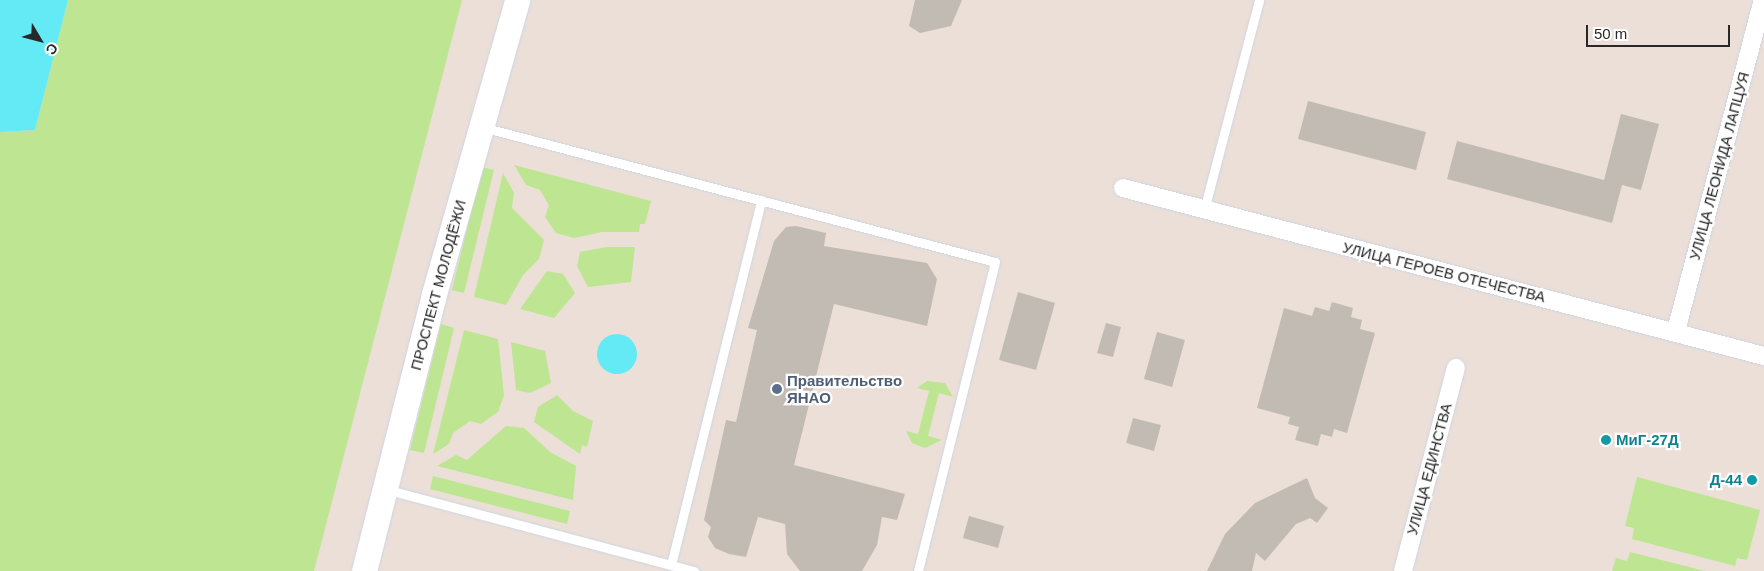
<!DOCTYPE html>
<html>
<head>
<meta charset="utf-8">
<style>
  body { margin:0 }
  #map { position:relative; width:1764px; height:571px; overflow:hidden; background:#ebdfd8; font-family:Helvetica,sans-serif }
  div>[style] { position:absolute }
  .green>* { inset:0; background:#bee591 }
  .water>* { inset:0; background:#64eaf4 }
  .round { border-radius:50% }
  .building>* { inset:0; background:#c2bbb4 }
  .roads { filter:drop-shadow(0 0 1px #cdd5e2) drop-shadow(0 0 1px #cdd5e2) }
  .lane>* { height:9px; margin:-4.5px; padding:0 4.5px; transform-origin:4.5px; border-radius:4.5px; background:#fff }
  .street>* { height:18px; margin:-9px; padding:0 9px; transform-origin:9px; border-radius:9px; background:#fff }
  .secondary>* { height:25px; margin:-12.5px; padding:0 12.5px; transform-origin:12.5px; border-radius:12.5px; background:#fff }
  .dots>* { width:14px; height:14px; translate:-50% -50%; box-sizing:border-box; border:2px solid #fff; border-radius:50% }
  span { translate:-50% -50%; white-space:nowrap; text-align:center; line-height:1.15; -webkit-text-stroke:4.5px #fff; paint-order:stroke }
  .street-label { font-size:15px; color:#282828 }
  .service-label { font-size:15px; color:#4e5e75; font-weight:700 }
  .left { translate:0 -50%; text-align:left }
  .culture-label { font-size:15px; color:#0d838f; font-weight:700 }
  .right { translate:-100% -50%; text-align:right }
  .north { position:absolute; left:15px; top:15px; width:50px; height:50px; -webkit-text-stroke:4px #fff; paint-order:stroke; rotate:127deg; font-size:14px; font-weight:700; line-height:20px; text-align:center; color:#282828 }
  .north::after { content:''; display:block; margin:auto; width:18px; height:22px; background:#282828; clip-path:polygon(50% 0,100% 100%,50% 72%,0 100%) }
  .scale { position:absolute; left:1586px; top:25px; width:144px; height:22px; box-sizing:border-box; border:2px solid #282828; border-top:0; padding-left:6px; font-size:15px; line-height:18px; white-space:nowrap; color:#282828; -webkit-text-stroke:4px #fff; paint-order:stroke }
</style>
</head>
<body>
<div id="map">
  <div class="green">
    <i style="clip-path:polygon(68px 0,462px 0,314px 571px,0 571px,0 132px,35px 130px)"></i>
    <i style="clip-path:polygon(514px 165px,651px 201px,645px 224px,640px 224px,639px 232px,602px 232px,574px 238px,556px 233px,545px 217px,549px 205px,540px 190px,526px 185px)"></i>
    <i style="clip-path:polygon(482px 167px,494px 170px,464px 293px,452px 290px)"></i>
    <i style="clip-path:polygon(503px 173px,514px 193px,512px 208px,544px 240px,539px 259px,523px 275px,506px 305px,474px 297px)"></i>
    <i style="clip-path:polygon(607px 247px,635px 247px,631px 282px,588px 287px,577px 266px,580px 252px)"></i>
    <i style="clip-path:polygon(547px 271px,563px 274px,575px 293px,554px 318px,520px 309px)"></i>
    <i style="clip-path:polygon(441px 324px,454px 328px,424px 453px,410px 450px)"></i>
    <i style="clip-path:polygon(464px 330px,498px 339px,504px 395px,498px 412px,481px 424px,470px 421px,453px 433px,449px 444px,433px 454px)"></i>
    <i style="clip-path:polygon(511px 342px,545px 351px,551px 383px,530px 393px,516px 390px)"></i>
    <i style="clip-path:polygon(927px 381px,945px 383px,953px 397px,939px 393px,928px 436px,942px 440px,925px 448px,912px 443px,906px 431px,918px 434px,929px 391px,917px 388px)"></i>
    <i style="clip-path:polygon(557px 395px,573px 411px,593px 421px,587px 447px,582px 445px,580px 454px,534px 422px,538px 407px)"></i>
    <i style="clip-path:polygon(506px 426px,524px 428px,550px 452px,576px 466px,573px 500px,437px 466px,456px 455px,467px 460px)"></i>
    <i style="clip-path:polygon(433px 476px,570px 511px,567px 524px,430px 489px)"></i>
    <i style="clip-path:polygon(1637px 477px,1760px 510px,1747px 560px,1737px 558px,1735px 566px,1632px 539px,1634px 528px,1625px 526px)"></i>
    <i style="clip-path:polygon(1630px 552px,1705px 571px,1612px 571px,1616px 558px,1627px 561px)"></i>
  </div>
  <div class="water">
    <i style="clip-path:polygon(0 0,68px 0,35px 130px,0 132px)"></i>
    <i class="round" style="left:597px;top:334px;width:40px;height:40px"></i>
  </div>
  <div class="building">
    <i style="clip-path:polygon(915px 0,962px 0,951px 26px,920px 33px,909px 26px)"></i>
    <i style="clip-path:polygon(1308px 101px,1426px 132px,1416px 170px,1298px 139px)"></i>
    <i style="clip-path:polygon(1621px 114px,1659px 124px,1641px 190px,1622px 185px,1612px 223px,1447px 179px,1457px 141px,1604px 180px)"></i>
    <i style="clip-path:polygon(796px 226px,826px 233px,824px 246px,927px 263px,937px 279px,927px 326px,834px 304px,794px 465px,905px 494px,897px 520px,882px 517px,877px 545px,862px 571px,800px 571px,787px 554px,785px 524px,758px 517px,746px 557px,729px 554px,715px 548px,708px 537px,711px 527px,704px 520px,726px 420px,736px 422px,757px 330px,748px 328px,774px 241px,786px 227px)"></i>
    <i style="clip-path:polygon(1018px 292px,1055px 303px,1036px 370px,999px 360px)"></i>
    <i style="clip-path:polygon(1332px 302px,1353px 308px,1351px 317px,1362px 320px,1360px 329px,1375px 333px,1347px 433px,1334px 429px,1332px 437px,1321px 434px,1318px 446px,1295px 440px,1299px 427px,1288px 424px,1290px 417px,1257px 408px,1284px 308px,1312px 316px,1315px 307px,1329px 311px)"></i>
    <i style="clip-path:polygon(1106px 323px,1121px 327px,1113px 357px,1097px 353px)"></i>
    <i style="clip-path:polygon(1157px 332px,1185px 340px,1172px 387px,1144px 379px)"></i>
    <i style="clip-path:polygon(1133px 418px,1161px 425px,1154px 451px,1126px 443px)"></i>
    <i style="clip-path:polygon(1307px 478px,1315px 498px,1328px 508px,1317px 523px,1310px 518px,1296px 524px,1265px 561px,1256px 553px,1252px 571px,1207px 571px,1225px 534px,1255px 503px)"></i>
    <i style="clip-path:polygon(969px 516px,1004px 526px,998px 548px,963px 538px)"></i>
  </div>
  <div class="roads">
    <div class="lane">
      <i style="left:482px;top:127px;width:530px;rotate:14.74deg"></i>
      <i style="left:995px;top:262px;width:318px;rotate:104deg"></i>
      <i style="left:1204px;top:210px;width:217px;rotate:-75.3deg"></i>
      <i style="left:385px;top:489px;width:320px;rotate:14.9deg"></i>
      <i style="left:671px;top:565px;width:376px;rotate:-76.1deg"></i>
    </div>
    <div class="street">
      <i style="left:1123px;top:188px;width:663px;rotate:14.69deg"></i>
      <i style="left:1676px;top:331px;width:342px;rotate:-75.3deg"></i>
      <i style="left:1403px;top:571px;width:210px;rotate:-75.4deg"></i>
    </div>
    <div class="secondary">
      <i style="left:364px;top:571px;width:286px;rotate:-75.8deg"></i>
      <i style="left:434px;top:294px;width:305px;rotate:-74.2deg"></i>
    </div>
  </div>
  <div class="dots">
    <i style="left:777px;top:389px;background:#5c6f8a"></i>
    <i style="left:1606px;top:440px;background:#0f9aa8"></i>
    <i style="left:1752px;top:480px;background:#0f9aa8"></i>
  </div>
  <div class="street-label">
    <span style="left:1719px;top:166px;rotate:-75deg">УЛИЦА ЛЕОНИДА ЛАПЦУЯ</span>
    <span style="left:1444px;top:272px;rotate:14deg">УЛИЦА ГЕРОЕВ ОТЕЧЕСТВА</span>
    <span style="left:438px;top:285px;rotate:-75deg">ПРОСПЕКТ МОЛОДЁЖИ</span>
    <span style="left:1429px;top:469px;rotate:-75deg">УЛИЦА ЕДИНСТВА</span>
  </div>
  <div class="service-label">
    <span class="left" style="left:787px;top:389px">Правительство<br>ЯНАО</span>
  </div>
  <div class="culture-label">
    <span class="left" style="left:1616px;top:440px">МиГ-27Д</span>
    <span class="right" style="left:1742px;top:480px">Д-44</span>
  </div>
  <div class="north">С</div>
  <div class="scale">50 m</div>
</div>
</body>
</html>
